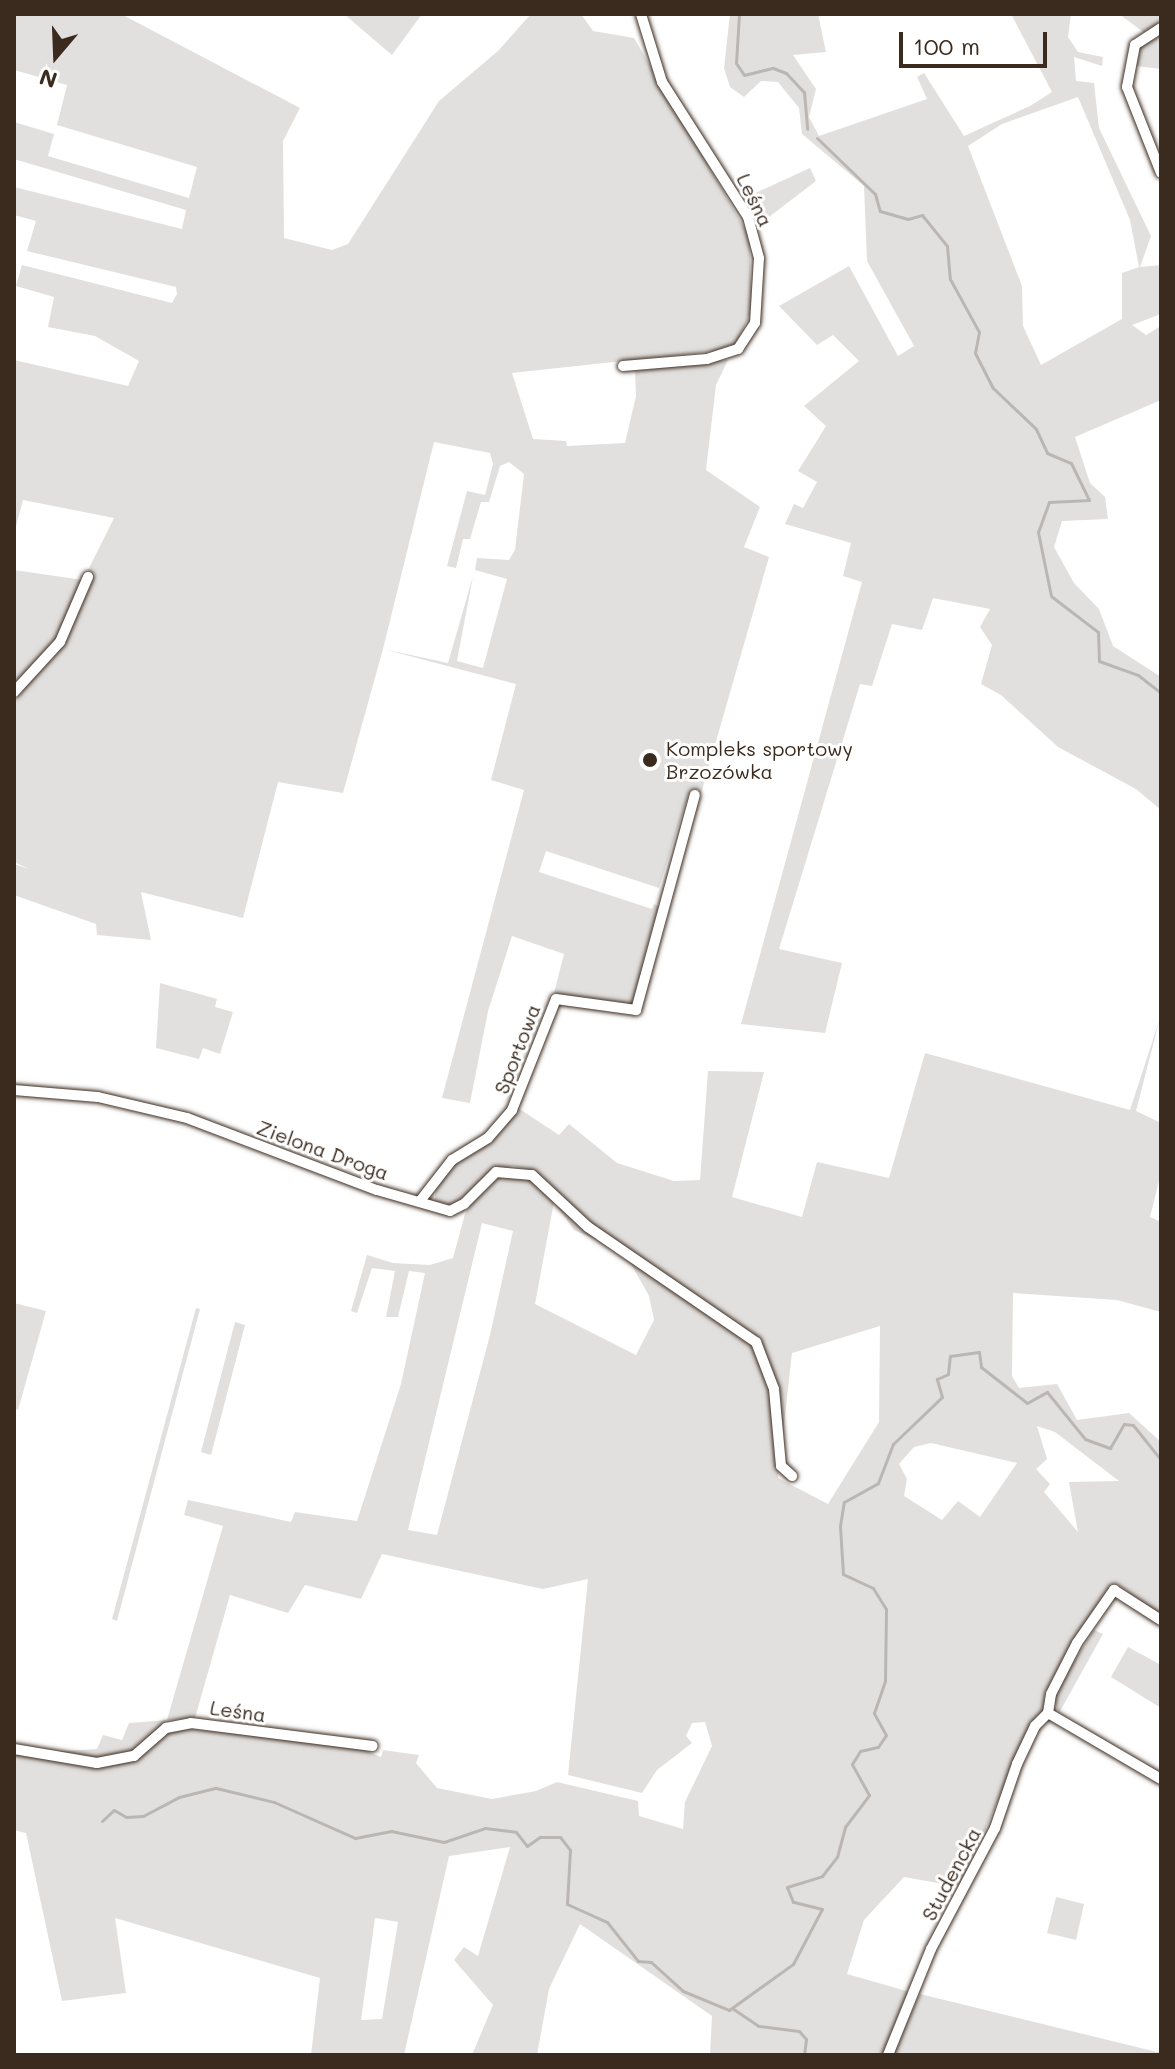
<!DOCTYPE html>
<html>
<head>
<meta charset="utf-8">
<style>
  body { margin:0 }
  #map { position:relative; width:1175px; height:2069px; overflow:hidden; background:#fff; font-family:Mali,sans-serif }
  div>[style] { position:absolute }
  .green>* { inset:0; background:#e2e0de }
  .stream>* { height:3px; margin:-1.5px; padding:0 1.5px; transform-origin:1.5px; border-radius:1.5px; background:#bcb6b3 }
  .roads { filter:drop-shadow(0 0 2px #3b2a1e) drop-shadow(0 0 2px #3b2a1e) }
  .minor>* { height:10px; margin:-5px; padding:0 5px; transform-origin:5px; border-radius:5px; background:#fff }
  .dots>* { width:22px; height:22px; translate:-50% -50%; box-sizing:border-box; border:4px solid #fff; border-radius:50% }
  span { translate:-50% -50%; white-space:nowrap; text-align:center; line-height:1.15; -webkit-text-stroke:6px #fff; paint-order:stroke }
  .street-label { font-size:20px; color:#3b2a1e }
  .poi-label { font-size:20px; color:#3b2a1e }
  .left { translate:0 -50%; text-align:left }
  .frame { position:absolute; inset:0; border:16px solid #3b2a1e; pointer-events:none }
  .north { position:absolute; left:16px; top:16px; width:80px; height:80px; -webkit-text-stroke:6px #fff; paint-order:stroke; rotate:199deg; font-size:22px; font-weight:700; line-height:32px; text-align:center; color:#3b2a1e }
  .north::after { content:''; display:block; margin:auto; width:28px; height:36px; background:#3b2a1e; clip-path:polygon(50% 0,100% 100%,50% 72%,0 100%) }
  .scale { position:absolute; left:899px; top:32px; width:148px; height:36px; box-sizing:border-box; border:4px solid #3b2a1e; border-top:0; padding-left:10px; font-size:24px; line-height:28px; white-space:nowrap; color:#3b2a1e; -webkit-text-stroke:6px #fff; paint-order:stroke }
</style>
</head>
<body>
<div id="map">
  <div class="green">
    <i style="clip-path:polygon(evenodd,14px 14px,121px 14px,300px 108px,283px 141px,284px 238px,332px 250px,348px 244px,439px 101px,498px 51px,531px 14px,581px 14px,593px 31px,634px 38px,749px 236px,752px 310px,733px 349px,512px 373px,533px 439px,566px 441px,567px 446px,625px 443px,636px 396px,635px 371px,728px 360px,716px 385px,706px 470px,760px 507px,744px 547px,769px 557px,700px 797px,688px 795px,659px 888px,546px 851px,539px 872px,652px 909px,654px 904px,659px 907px,633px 1004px,554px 993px,564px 954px,512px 936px,488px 1011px,470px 1103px,442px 1098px,524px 790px,491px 780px,516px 684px,383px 649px,343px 793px,278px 782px,243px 918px,141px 892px,151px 940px,97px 935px,96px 924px,14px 895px,14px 864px,29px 869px,14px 862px,14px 701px,23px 692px,14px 683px,14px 570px,83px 580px,114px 518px,23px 500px,14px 534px,14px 360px,128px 386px,139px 361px,95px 336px,48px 327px,54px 297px,16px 286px,22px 265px,172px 303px,177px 294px,176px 287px,27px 251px,36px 221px,14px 215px,14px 187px,182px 229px,186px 210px,14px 159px,14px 122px,54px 134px,48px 156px,189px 198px,197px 167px,57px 125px,67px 85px,14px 70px,14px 14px,434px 442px,490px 453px,493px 464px,485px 495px,467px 491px,447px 566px,456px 568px,463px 539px,470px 539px,481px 502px,489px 502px,500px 466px,509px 462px,524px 474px,515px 550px,509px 560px,477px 558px,475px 570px,507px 579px,483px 668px,457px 661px,473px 576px,448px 663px,383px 649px,434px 442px)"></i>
    <i style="clip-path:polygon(344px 14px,422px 14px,392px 55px)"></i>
    <i style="clip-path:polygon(evenodd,730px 14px,818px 14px,826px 52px,793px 55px,816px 89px,809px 117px,819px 136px,927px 99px,917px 77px,924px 73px,964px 136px,1030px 106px,1052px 92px,1011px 14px,1071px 14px,1068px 37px,1078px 52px,1103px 57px,1102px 66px,1074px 57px,1076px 81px,1094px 83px,1099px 128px,1151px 236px,1140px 267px,1161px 265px,1161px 314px,1132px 325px,1146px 335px,1161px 326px,1161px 400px,1075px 437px,1090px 483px,1105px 497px,1108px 519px,1062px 521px,1054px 547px,1074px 583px,1099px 609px,1113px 646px,1161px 677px,1161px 810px,1136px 789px,1058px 747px,1001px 695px,981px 684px,992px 645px,980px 627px,990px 609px,933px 598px,922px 630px,892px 624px,872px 686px,860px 684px,779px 949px,842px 963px,825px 1033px,741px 1024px,862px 582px,843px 576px,851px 543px,785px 524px,794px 504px,803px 508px,817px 482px,798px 471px,826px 426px,804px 406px,859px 361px,833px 335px,817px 345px,779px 306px,849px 266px,898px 356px,914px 346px,867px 261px,864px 186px,802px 134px,799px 108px,778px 82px,761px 81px,744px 97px,730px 87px,724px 68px,730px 14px,1078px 97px,1130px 220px,1139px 267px,1122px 273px,1122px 319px,1041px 365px,1023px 326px,1022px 286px,968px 146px,1002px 124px,1078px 97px)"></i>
    <i style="clip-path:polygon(1119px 14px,1161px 14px,1161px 69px,1136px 66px,1141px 46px,1150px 37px)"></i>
    <i style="clip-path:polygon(810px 168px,816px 181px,757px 226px,742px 199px)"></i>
    <i style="clip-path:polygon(160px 983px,217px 999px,215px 1007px,233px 1012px,220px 1054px,203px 1048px,199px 1059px,156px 1048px)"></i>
    <i style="clip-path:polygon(evenodd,1160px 1018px,1136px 1111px,1161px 1123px,1161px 1173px,1150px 1217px,1161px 1222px,1161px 1312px,1117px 1300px,1013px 1293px,1012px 1376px,1019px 1388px,1057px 1384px,1077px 1420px,1129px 1413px,1161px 1442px,1161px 1615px,1118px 1585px,1107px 1590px,1046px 1693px,1044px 1709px,1032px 1722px,960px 1887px,904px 1877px,864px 1920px,847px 1974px,910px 1992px,883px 2055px,710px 2055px,712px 2016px,580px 1924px,549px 1989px,537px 2055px,472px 2055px,493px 2005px,454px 1960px,464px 1947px,478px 1956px,510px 1847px,449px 1856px,404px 2055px,311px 2055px,320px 1978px,115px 1918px,126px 1993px,62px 2001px,26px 1833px,14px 1830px,14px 1752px,100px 1766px,136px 1759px,167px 1731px,191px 1729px,359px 1748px,381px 1757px,383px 1750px,419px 1755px,416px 1763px,437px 1788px,492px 1799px,536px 1791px,557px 1782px,638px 1801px,639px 1816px,683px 1829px,685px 1802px,712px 1746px,705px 1722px,692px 1723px,686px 1736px,692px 1743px,657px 1770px,642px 1793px,568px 1775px,588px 1579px,543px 1589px,382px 1554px,361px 1599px,305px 1585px,288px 1613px,230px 1595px,195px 1718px,167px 1720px,133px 1752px,95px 1760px,46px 1752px,97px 1749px,103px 1735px,122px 1740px,129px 1723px,167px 1720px,223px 1526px,184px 1515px,188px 1500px,291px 1522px,295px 1512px,357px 1521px,401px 1384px,425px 1273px,409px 1271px,398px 1317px,386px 1317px,395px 1271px,372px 1268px,357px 1313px,351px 1311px,367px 1255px,393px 1263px,430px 1265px,453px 1258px,465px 1214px,477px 1193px,505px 1174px,530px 1170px,513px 1166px,494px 1170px,462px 1203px,452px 1208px,434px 1204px,437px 1183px,452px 1167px,501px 1132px,518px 1108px,559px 1135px,569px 1124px,617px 1163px,674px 1181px,700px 1180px,708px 1071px,764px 1072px,732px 1197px,802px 1217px,817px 1162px,889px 1178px,925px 1053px,1130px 1110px,1160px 1018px,554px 1202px,574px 1230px,615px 1248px,631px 1264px,649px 1296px,654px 1320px,636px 1355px,535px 1304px,554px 1202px,1160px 1018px,482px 1223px,513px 1231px,490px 1335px,437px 1535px,408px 1530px,482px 1223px,1160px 1018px,880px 1326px,879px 1422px,828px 1504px,778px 1478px,792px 1353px,880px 1326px,1160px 1018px,1037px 1426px,1055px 1432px,1119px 1481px,1069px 1482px,1078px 1532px,1044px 1492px,1050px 1484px,1036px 1469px,1047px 1459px,1037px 1426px,1160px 1018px,931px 1443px,1017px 1463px,980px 1517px,958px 1501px,942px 1520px,904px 1496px,907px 1479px,899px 1464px,914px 1447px,931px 1443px,1160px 1018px,375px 1918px,398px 1922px,382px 2019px,361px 2020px,375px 1918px)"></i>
    <i style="clip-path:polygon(14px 1303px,46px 1311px,18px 1410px,14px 1408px)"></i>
    <i style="clip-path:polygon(196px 1308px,200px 1309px,117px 1621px,112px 1619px)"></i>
    <i style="clip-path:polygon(235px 1322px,245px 1325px,211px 1455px,201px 1452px)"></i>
    <i style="clip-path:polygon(1094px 1630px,1103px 1634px,1059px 1713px,1054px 1699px,1059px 1685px)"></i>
    <i style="clip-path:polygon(1128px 1647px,1161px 1665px,1161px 1708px,1111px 1677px)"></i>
    <i style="clip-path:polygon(1056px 1897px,1084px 1904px,1076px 1940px,1047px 1933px)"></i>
    <i style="clip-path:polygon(920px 1994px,1161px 2053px,1161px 2055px,893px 2055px)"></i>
  </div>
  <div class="stream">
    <i style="left:739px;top:14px;width:49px;rotate:93.5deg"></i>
    <i style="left:736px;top:63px;width:14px;rotate:56deg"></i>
    <i style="left:744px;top:75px;width:30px;rotate:-14deg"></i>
    <i style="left:773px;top:68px;width:14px;rotate:21deg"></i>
    <i style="left:786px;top:73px;width:26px;rotate:47deg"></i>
    <i style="left:804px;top:92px;width:37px;rotate:85deg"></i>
    <i style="left:817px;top:138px;width:81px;rotate:44deg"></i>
    <i style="left:875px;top:194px;width:18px;rotate:74deg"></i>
    <i style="left:880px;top:211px;width:29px;rotate:16deg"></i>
    <i style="left:908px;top:219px;width:15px;rotate:-16deg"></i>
    <i style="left:922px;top:215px;width:40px;rotate:51deg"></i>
    <i style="left:947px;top:246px;width:33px;rotate:85deg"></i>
    <i style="left:950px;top:279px;width:60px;rotate:61.3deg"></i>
    <i style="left:979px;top:332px;width:21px;rotate:101deg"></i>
    <i style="left:975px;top:353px;width:39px;rotate:63deg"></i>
    <i style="left:993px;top:388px;width:59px;rotate:43.6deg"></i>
    <i style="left:1036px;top:429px;width:26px;rotate:65deg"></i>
    <i style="left:1047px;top:453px;width:26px;rotate:23deg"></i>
    <i style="left:1071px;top:463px;width:41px;rotate:64.1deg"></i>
    <i style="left:1089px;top:500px;width:40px;rotate:177.1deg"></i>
    <i style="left:1049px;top:502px;width:32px;rotate:110deg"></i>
    <i style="left:1038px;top:532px;width:65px;rotate:78.5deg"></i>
    <i style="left:1051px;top:596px;width:59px;rotate:37.5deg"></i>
    <i style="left:1098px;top:632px;width:29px;rotate:88deg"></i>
    <i style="left:1099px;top:661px;width:41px;rotate:19.7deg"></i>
    <i style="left:1138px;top:675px;width:29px;rotate:38deg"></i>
    <i style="left:102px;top:1821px;width:16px;rotate:-43deg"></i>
    <i style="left:114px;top:1810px;width:14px;rotate:30deg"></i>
    <i style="left:126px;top:1817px;width:17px;rotate:-3deg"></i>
    <i style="left:143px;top:1816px;width:41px;rotate:-27.8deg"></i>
    <i style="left:179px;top:1797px;width:38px;rotate:-14deg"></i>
    <i style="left:216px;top:1788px;width:60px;rotate:13.6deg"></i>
    <i style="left:274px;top:1802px;width:89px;rotate:24deg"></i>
    <i style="left:355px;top:1838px;width:37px;rotate:-11deg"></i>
    <i style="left:391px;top:1831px;width:54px;rotate:11.7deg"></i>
    <i style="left:444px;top:1842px;width:43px;rotate:-18.9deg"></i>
    <i style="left:485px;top:1828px;width:31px;rotate:7deg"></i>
    <i style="left:516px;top:1832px;width:18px;rotate:52deg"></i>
    <i style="left:527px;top:1846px;width:16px;rotate:-35deg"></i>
    <i style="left:540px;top:1837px;width:20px"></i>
    <i style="left:560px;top:1837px;width:16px;rotate:52deg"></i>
    <i style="left:570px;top:1850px;width:54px;rotate:93.2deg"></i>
    <i style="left:567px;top:1904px;width:44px;rotate:24.2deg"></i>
    <i style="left:607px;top:1922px;width:50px;rotate:51.5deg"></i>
    <i style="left:638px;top:1961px;width:13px;rotate:4deg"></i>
    <i style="left:651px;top:1962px;width:43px;rotate:42.2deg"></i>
    <i style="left:683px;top:1991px;width:50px;rotate:22.4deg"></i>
    <i style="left:729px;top:2010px;width:79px;rotate:-35.7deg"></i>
    <i style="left:793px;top:1964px;width:62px;rotate:-62.2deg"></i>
    <i style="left:822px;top:1909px;width:30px;rotate:-166deg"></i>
    <i style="left:793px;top:1902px;width:16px;rotate:-112deg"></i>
    <i style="left:787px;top:1887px;width:37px;rotate:-17deg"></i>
    <i style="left:822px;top:1876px;width:24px;rotate:-52deg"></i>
    <i style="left:837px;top:1857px;width:31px;rotate:-75deg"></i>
    <i style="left:845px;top:1827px;width:40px;rotate:-53deg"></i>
    <i style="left:869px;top:1795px;width:35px;rotate:-119deg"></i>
    <i style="left:852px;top:1764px;width:15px;rotate:-58deg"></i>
    <i style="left:860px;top:1751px;width:18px;rotate:-13deg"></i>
    <i style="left:878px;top:1747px;width:14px;rotate:-56deg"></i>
    <i style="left:886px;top:1735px;width:25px;rotate:-119deg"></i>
    <i style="left:874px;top:1713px;width:34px;rotate:-71deg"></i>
    <i style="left:885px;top:1681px;width:72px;rotate:-89.2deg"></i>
    <i style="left:886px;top:1609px;width:25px;rotate:-122deg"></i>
    <i style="left:873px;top:1588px;width:33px;rotate:-155deg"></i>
    <i style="left:843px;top:1574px;width:48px;rotate:-93.6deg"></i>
    <i style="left:840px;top:1526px;width:24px;rotate:-81deg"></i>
    <i style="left:844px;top:1502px;width:39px;rotate:-29deg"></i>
    <i style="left:878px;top:1483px;width:42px;rotate:-69deg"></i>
    <i style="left:893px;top:1444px;width:68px;rotate:-43.8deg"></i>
    <i style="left:942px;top:1397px;width:19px;rotate:-106deg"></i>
    <i style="left:937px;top:1379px;width:12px;rotate:-24deg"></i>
    <i style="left:948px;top:1374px;width:18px;rotate:-84deg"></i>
    <i style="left:950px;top:1356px;width:29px;rotate:-8deg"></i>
    <i style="left:979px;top:1352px;width:15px;rotate:82deg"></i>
    <i style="left:981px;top:1367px;width:58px;rotate:38deg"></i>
    <i style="left:1027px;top:1403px;width:23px;rotate:-29deg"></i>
    <i style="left:1047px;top:1392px;width:60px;rotate:51deg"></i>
    <i style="left:1085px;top:1439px;width:27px;rotate:20deg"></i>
    <i style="left:1110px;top:1448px;width:28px;rotate:-60deg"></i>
    <i style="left:1124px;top:1424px;width:9px;rotate:6deg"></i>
    <i style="left:1133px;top:1425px;width:45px;rotate:51.3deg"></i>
    <i style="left:732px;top:2008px;width:32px;rotate:34deg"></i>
    <i style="left:759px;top:2026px;width:40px;rotate:7.1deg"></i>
    <i style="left:799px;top:2031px;width:11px;rotate:49deg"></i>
    <i style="left:806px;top:2039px;width:16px;rotate:97deg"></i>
  </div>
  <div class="roads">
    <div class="minor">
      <i style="left:1161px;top:28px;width:31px;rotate:147deg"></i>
      <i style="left:1135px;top:45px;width:43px;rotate:100.8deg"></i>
      <i style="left:1127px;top:87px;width:92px;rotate:68.4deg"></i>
      <i style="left:623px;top:366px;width:84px;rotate:-4.8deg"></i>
      <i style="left:707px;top:359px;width:33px;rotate:-18deg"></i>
      <i style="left:738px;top:349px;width:31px;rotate:-57deg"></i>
      <i style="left:755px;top:323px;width:65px;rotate:-86.5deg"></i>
      <i style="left:759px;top:258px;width:42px;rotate:-105deg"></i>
      <i style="left:748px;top:217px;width:160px;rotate:-122.5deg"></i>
      <i style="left:662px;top:82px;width:71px;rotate:-107.2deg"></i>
      <i style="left:14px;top:692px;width:68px;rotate:-47.4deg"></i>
      <i style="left:60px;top:642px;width:71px;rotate:-66.7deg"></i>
      <i style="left:14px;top:1090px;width:84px;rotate:4.8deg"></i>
      <i style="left:98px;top:1097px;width:91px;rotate:13.3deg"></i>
      <i style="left:187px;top:1118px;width:203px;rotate:20.8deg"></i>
      <i style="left:377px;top:1190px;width:76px;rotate:16deg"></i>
      <i style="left:450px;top:1211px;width:16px;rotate:-27deg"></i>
      <i style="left:464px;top:1204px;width:45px;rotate:-45deg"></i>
      <i style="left:496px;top:1172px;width:36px;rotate:5deg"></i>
      <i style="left:532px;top:1175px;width:76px;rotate:42.9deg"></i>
      <i style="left:588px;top:1227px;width:204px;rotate:34.4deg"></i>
      <i style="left:756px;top:1342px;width:50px;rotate:69deg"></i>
      <i style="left:774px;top:1389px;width:77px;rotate:84.8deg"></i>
      <i style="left:781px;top:1466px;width:15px;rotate:42deg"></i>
      <i style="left:420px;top:1201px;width:52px;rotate:-52deg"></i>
      <i style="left:452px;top:1160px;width:42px;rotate:-31.4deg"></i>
      <i style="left:488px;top:1138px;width:37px;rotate:-49deg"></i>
      <i style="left:512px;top:1110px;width:119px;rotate:-68.4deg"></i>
      <i style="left:556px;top:999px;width:81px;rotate:7.8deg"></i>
      <i style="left:636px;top:1010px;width:223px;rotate:-74.7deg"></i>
      <i style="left:1048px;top:1713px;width:131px;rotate:30.3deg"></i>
      <i style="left:14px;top:1749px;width:84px;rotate:9.6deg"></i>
      <i style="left:97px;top:1763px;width:38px;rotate:-11deg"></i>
      <i style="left:134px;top:1756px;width:43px;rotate:-41.2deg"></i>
      <i style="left:166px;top:1728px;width:25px;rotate:-11deg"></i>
      <i style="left:191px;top:1723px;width:183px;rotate:7.2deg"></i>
      <i style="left:888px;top:2055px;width:114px;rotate:-67.9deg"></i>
      <i style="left:931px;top:1949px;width:137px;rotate:-62.1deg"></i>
      <i style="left:995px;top:1828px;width:68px;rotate:-71deg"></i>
      <i style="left:1017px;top:1764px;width:42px;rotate:-64.7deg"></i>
      <i style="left:1035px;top:1726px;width:18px;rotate:-45deg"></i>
      <i style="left:1048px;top:1713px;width:19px;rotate:-81deg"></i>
      <i style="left:1051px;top:1694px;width:57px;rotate:-63deg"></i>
      <i style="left:1077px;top:1643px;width:65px;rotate:-55.1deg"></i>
      <i style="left:1114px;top:1590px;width:56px;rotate:32.6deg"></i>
    </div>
  </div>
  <div class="dots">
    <i style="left:650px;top:760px;background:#3b2a1e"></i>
  </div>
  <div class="street-label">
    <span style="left:755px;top:200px;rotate:64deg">Leśna</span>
    <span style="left:517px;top:1049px;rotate:-69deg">Sportowa</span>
    <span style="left:323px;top:1150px;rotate:20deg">Zielona Droga</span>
    <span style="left:238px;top:1711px;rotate:8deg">Leśna</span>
    <span style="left:951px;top:1874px;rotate:-62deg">Studencka</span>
  </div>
  <div class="poi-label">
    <span class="left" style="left:666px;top:760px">Kompleks sportowy<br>Brzozówka</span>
  </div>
  <div class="frame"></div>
  <div class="north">N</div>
  <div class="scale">100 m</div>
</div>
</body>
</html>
